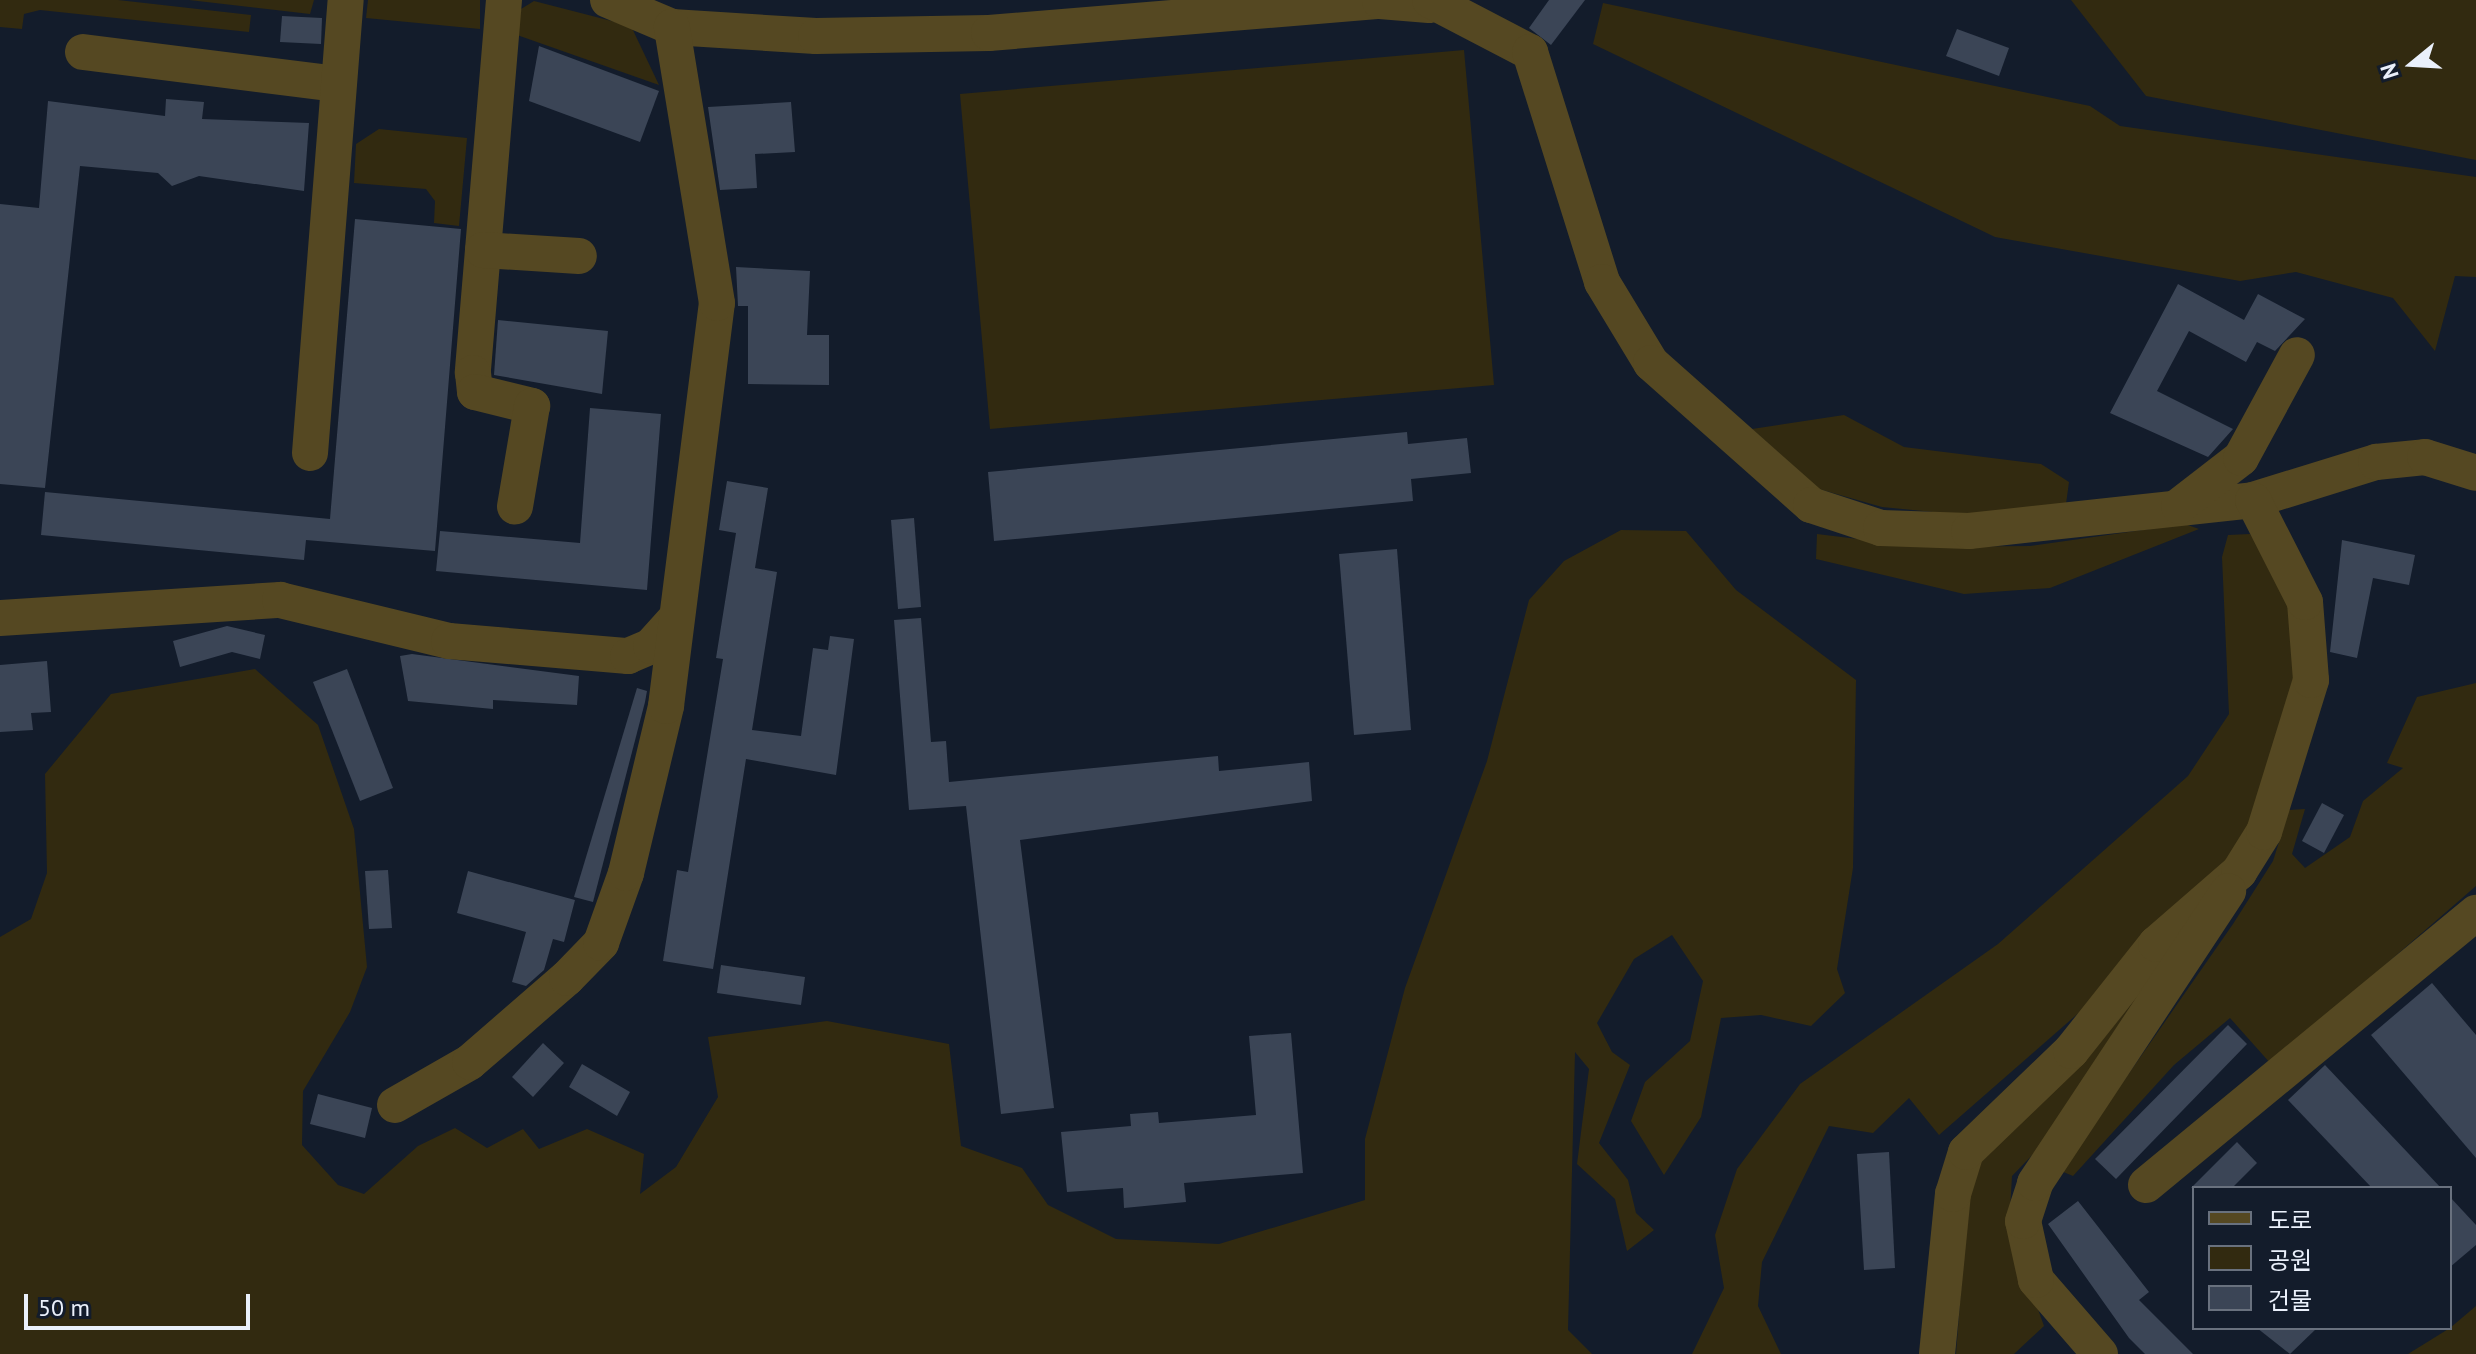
<!DOCTYPE html>
<html>
<head>
<meta charset="utf-8">
<style>
  body { margin:0 }
  #map { position:relative; width:2476px; height:1354px; overflow:hidden; background:#131c2b; font-family:"PT Sans","Noto Sans KR",sans-serif }
  div>[style] { position:absolute }
  .green>* { inset:0; background:#322a10 }
  .building>* { inset:0; background:#3b4556 }
  .minor>* { height:36px; margin:-18px; padding:0 18px; transform-origin:18px; border-radius:18px; background:#554822 }
  span { translate:-50% -50%; white-space:nowrap; text-align:center; line-height:1.15; -webkit-text-stroke:6px #131c2b; paint-order:stroke }
  .legend { position:absolute; left:2192px; top:1186px; width:260px; height:144px; box-sizing:border-box; background:#131c2b; border:2px solid #69717e; margin:0; padding:10px 14px; list-style:none; font-size:24px; color:#eaf0fb }
  .legend li { display:flex; align-items:center; gap:16px; height:40px }
  .legend b { width:40px; border:2px solid #69717e }
  .north { position:absolute; left:2372px; top:24px; width:80px; height:80px; -webkit-text-stroke:6px #131c2b; paint-order:stroke; rotate:252deg; font-size:22px; font-weight:700; line-height:32px; text-align:center; color:#eaf0fb }
  .north::after { content:''; display:block; margin:auto; width:28px; height:36px; background:#eaf0fb; clip-path:polygon(50% 0,100% 100%,50% 72%,0 100%) }
  .scale { position:absolute; left:24px; top:1294px; width:226px; height:36px; box-sizing:border-box; border:4px solid #eaf0fb; border-top:0; padding-left:10px; font-size:24px; line-height:28px; white-space:nowrap; color:#eaf0fb; -webkit-text-stroke:6px #131c2b; paint-order:stroke }
</style>
</head>
<body>
<div id="map">
  <div class="green">
    <i style="clip-path:polygon(0 0,118px 0,251px 15px,249px 32px,40px 10px,24px 14px,22px 29px,0 27px)"></i>
    <i style="clip-path:polygon(189px 0,314px 0,310px 14px)"></i>
    <i style="clip-path:polygon(368px 0,480px 0,480px 29px,366px 18px)"></i>
    <i style="clip-path:polygon(2071px 0,2476px 0,2476px 160px,2146px 96px)"></i>
    <i style="clip-path:polygon(534px 1px,631px 26px,659px 85px,517px 35px,521px 9px)"></i>
    <i style="clip-path:polygon(1603px 3px,2090px 106px,2120px 126px,2476px 177px,2476px 277px,2455px 276px,2435px 351px,2393px 298px,2296px 272px,2240px 281px,1995px 237px,1593px 44px)"></i>
    <i style="clip-path:polygon(1464px 50px,1494px 385px,990px 429px,960px 94px)"></i>
    <i style="clip-path:polygon(379px 129px,467px 138px,459px 226px,434px 223px,435px 201px,426px 189px,354px 183px,356px 144px)"></i>
    <i style="clip-path:polygon(1844px 415px,1904px 447px,2041px 464px,2069px 482px,2066px 504px,1964px 515px,1882px 507px,1819px 489px,1752px 429px)"></i>
    <i style="clip-path:polygon(2185px 524px,2199px 529px,2050px 588px,1964px 594px,1816px 559px,1817px 534px,1923px 547px,2030px 546px)"></i>
    <i style="clip-path:polygon(1621px 530px,1686px 531px,1736px 590px,1856px 680px,1853px 868px,1837px 969px,1845px 993px,1811px 1026px,1761px 1015px,1721px 1018px,1701px 1117px,1664px 1175px,1631px 1121px,1645px 1082px,1690px 1041px,1703px 981px,1672px 935px,1634px 959px,1597px 1023px,1612px 1052px,1630px 1065px,1599px 1143px,1628px 1180px,1636px 1213px,1654px 1230px,1627px 1251px,1615px 1199px,1577px 1164px,1589px 1069px,1575px 1052px,1568px 1330px,1592px 1354px,0 1354px,0 937px,31px 919px,47px 873px,45px 774px,111px 694px,255px 669px,318px 725px,354px 829px,367px 967px,350px 1012px,303px 1091px,302px 1145px,338px 1185px,364px 1194px,418px 1146px,455px 1128px,487px 1148px,523px 1129px,539px 1149px,587px 1129px,644px 1154px,640px 1194px,676px 1167px,718px 1097px,708px 1037px,827px 1021px,949px 1044px,961px 1146px,1022px 1168px,1048px 1205px,1116px 1239px,1219px 1244px,1365px 1200px,1365px 1139px,1405px 988px,1487px 761px,1529px 600px,1564px 561px)"></i>
    <i style="clip-path:polygon(2250px 534px,2297px 603px,2300px 682px,2251px 838px,2082px 1010px,1939px 1135px,1909px 1098px,1873px 1133px,1829px 1126px,1762px 1262px,1758px 1306px,1781px 1354px,1692px 1354px,1724px 1288px,1715px 1235px,1737px 1169px,1800px 1084px,1998px 944px,2188px 776px,2229px 714px,2222px 557px,2228px 535px)"></i>
    <i style="clip-path:polygon(2476px 683px,2476px 886px,2271px 1064px,2230px 1018px,2174px 1065px,2073px 1176px,2061px 1171px,2233px 924px,2273px 861px,2289px 810px,2305px 809px,2292px 854px,2305px 868px,2350px 837px,2363px 801px,2403px 768px,2387px 763px,2417px 697px)"></i>
    <i style="clip-path:polygon(2163px 975px,2074px 1112px,2012px 1176px,2009px 1228px,2044px 1326px,2014px 1354px,1956px 1354px,1970px 1173px,2121px 998px)"></i>
    <i style="clip-path:polygon(2476px 1306px,2476px 1354px,2408px 1354px,2450px 1328px)"></i>
  </div>
  <div class="building">
    <i style="clip-path:polygon(1549px 0,1585px 0,1551px 45px,1529px 28px)"></i>
    <i style="clip-path:polygon(282px 16px,322px 18px,321px 44px,280px 42px)"></i>
    <i style="clip-path:polygon(1957px 29px,2009px 48px,1999px 76px,1946px 56px)"></i>
    <i style="clip-path:polygon(539px 46px,659px 91px,640px 142px,529px 101px)"></i>
    <i style="clip-path:polygon(166px 99px,204px 102px,202px 119px,309px 123px,304px 191px,199px 176px,172px 186px,158px 173px,80px 166px,45px 488px,0 484px,0 204px,39px 208px,48px 101px,165px 116px)"></i>
    <i style="clip-path:polygon(791px 102px,795px 152px,755px 154px,757px 188px,720px 190px,708px 107px)"></i>
    <i style="clip-path:polygon(355px 219px,461px 229px,435px 551px,306px 540px,304px 560px,41px 535px,45px 492px,330px 519px)"></i>
    <i style="clip-path:polygon(736px 267px,810px 271px,807px 335px,829px 335px,829px 385px,748px 384px,748px 306px,738px 306px)"></i>
    <i style="clip-path:polygon(2178px 284px,2244px 320px,2258px 294px,2305px 319px,2275px 351px,2257px 342px,2246px 362px,2189px 331px,2157px 391px,2233px 429px,2208px 457px,2110px 413px)"></i>
    <i style="clip-path:polygon(498px 320px,608px 331px,602px 394px,494px 375px)"></i>
    <i style="clip-path:polygon(590px 408px,661px 414px,647px 590px,436px 571px,440px 531px,580px 543px)"></i>
    <i style="clip-path:polygon(1407px 432px,1408px 444px,1467px 438px,1471px 473px,1411px 479px,1413px 501px,994px 541px,988px 472px)"></i>
    <i style="clip-path:polygon(727px 481px,768px 488px,755px 568px,777px 572px,752px 730px,801px 736px,813px 648px,828px 650px,830px 636px,854px 639px,836px 775px,746px 759px,713px 969px,663px 961px,677px 870px,688px 872px,723px 659px,716px 658px,736px 533px,719px 530px)"></i>
    <i style="clip-path:polygon(914px 518px,921px 607px,898px 609px,891px 520px)"></i>
    <i style="clip-path:polygon(2342px 540px,2415px 555px,2409px 585px,2373px 578px,2357px 658px,2330px 652px)"></i>
    <i style="clip-path:polygon(1397px 549px,1411px 730px,1354px 735px,1339px 554px)"></i>
    <i style="clip-path:polygon(921px 618px,931px 742px,946px 741px,949px 782px,1218px 756px,1219px 771px,1309px 762px,1312px 801px,1020px 840px,1054px 1108px,1001px 1114px,966px 806px,909px 810px,894px 620px)"></i>
    <i style="clip-path:polygon(227px 626px,265px 635px,260px 659px,232px 652px,180px 667px,173px 641px)"></i>
    <i style="clip-path:polygon(412px 654px,579px 676px,577px 705px,493px 700px,493px 709px,408px 701px,400px 656px)"></i>
    <i style="clip-path:polygon(47px 661px,51px 712px,31px 713px,33px 730px,0 732px,0 665px)"></i>
    <i style="clip-path:polygon(347px 669px,393px 788px,360px 801px,313px 682px)"></i>
    <i style="clip-path:polygon(637px 688px,647px 691px,645px 702px,593px 902px,574px 897px)"></i>
    <i style="clip-path:polygon(2322px 803px,2344px 815px,2324px 853px,2302px 841px)"></i>
    <i style="clip-path:polygon(388px 870px,392px 928px,369px 929px,365px 871px)"></i>
    <i style="clip-path:polygon(468px 871px,575px 900px,564px 942px,553px 939px,544px 970px,526px 986px,512px 982px,526px 932px,457px 913px)"></i>
    <i style="clip-path:polygon(721px 965px,805px 977px,801px 1005px,717px 993px)"></i>
    <i style="clip-path:polygon(2432px 983px,2476px 1035px,2476px 1158px,2371px 1035px)"></i>
    <i style="clip-path:polygon(2228px 1025px,2247px 1044px,2116px 1179px,2095px 1159px)"></i>
    <i style="clip-path:polygon(1291px 1033px,1303px 1173px,1184px 1183px,1186px 1202px,1124px 1208px,1123px 1188px,1067px 1192px,1061px 1132px,1131px 1126px,1130px 1114px,1158px 1112px,1159px 1123px,1256px 1115px,1249px 1036px)"></i>
    <i style="clip-path:polygon(543px 1043px,564px 1063px,533px 1097px,512px 1077px)"></i>
    <i style="clip-path:polygon(582px 1064px,630px 1092px,617px 1116px,569px 1087px)"></i>
    <i style="clip-path:polygon(2325px 1065px,2441px 1188px,2372px 1188px,2288px 1100px)"></i>
    <i style="clip-path:polygon(318px 1094px,372px 1108px,365px 1138px,310px 1124px)"></i>
    <i style="clip-path:polygon(2237px 1142px,2257px 1163px,2232px 1188px,2191px 1188px)"></i>
    <i style="clip-path:polygon(1889px 1152px,1895px 1268px,1864px 1270px,1857px 1154px)"></i>
    <i style="clip-path:polygon(2450px 1197px,2476px 1225px,2476px 1245px,2450px 1267px)"></i>
    <i style="clip-path:polygon(2078px 1201px,2149px 1292px,2139px 1300px,2193px 1354px,2145px 1354px,2129px 1338px,2048px 1224px)"></i>
    <i style="clip-path:polygon(2257px 1328px,2317px 1328px,2290px 1354px)"></i>
  </div>
  <div class="minor">
    <i style="left:504px;top:0;width:374px;rotate:94.8deg"></i>
    <i style="left:473px;top:373px;width:19px;rotate:84deg"></i>
    <i style="left:475px;top:392px;width:59px;rotate:13.8deg"></i>
    <i style="left:532px;top:406px;width:102px;rotate:99.6deg"></i>
    <i style="left:608px;top:0;width:69px;rotate:22.9deg"></i>
    <i style="left:672px;top:27px;width:144px;rotate:3.6deg"></i>
    <i style="left:816px;top:36px;width:173px;rotate:-1deg"></i>
    <i style="left:989px;top:33px;width:392px;rotate:-4.7deg"></i>
    <i style="left:1380px;top:1px;width:49px;rotate:4.7deg"></i>
    <i style="left:1430px;top:0;width:113px;rotate:27.5deg"></i>
    <i style="left:1530px;top:52px;width:241px;rotate:72.6deg"></i>
    <i style="left:1602px;top:282px;width:95px;rotate:58.8deg"></i>
    <i style="left:1651px;top:363px;width:214px;rotate:41.6deg"></i>
    <i style="left:1811px;top:505px;width:74px;rotate:18.2deg"></i>
    <i style="left:1881px;top:528px;width:88px;rotate:2deg"></i>
    <i style="left:1969px;top:531px;width:286px;rotate:-6.2deg"></i>
    <i style="left:2253px;top:500px;width:129px;rotate:-17.2deg"></i>
    <i style="left:2376px;top:462px;width:49px;rotate:-5.8deg"></i>
    <i style="left:2425px;top:457px;width:53px;rotate:17.4deg"></i>
    <i style="left:83px;top:52px;width:257px;rotate:7.2deg"></i>
    <i style="left:483px;top:250px;width:96px;rotate:3.6deg"></i>
    <i style="left:310px;top:453px;width:454px;rotate:-85.5deg"></i>
    <i style="left:2179px;top:506px;width:78px;rotate:-37.7deg"></i>
    <i style="left:2241px;top:458px;width:117px;rotate:-61.5deg"></i>
    <i style="left:0;top:618px;width:281px;rotate:-3.7deg"></i>
    <i style="left:280px;top:600px;width:174px;rotate:13.6deg"></i>
    <i style="left:449px;top:641px;width:180px;rotate:4.8deg"></i>
    <i style="left:628px;top:656px;width:25px;rotate:-23deg"></i>
    <i style="left:651px;top:646px;width:38px;rotate:-48deg"></i>
    <i style="left:395px;top:1105px;width:86px;rotate:-29.8deg"></i>
    <i style="left:470px;top:1062px;width:128px;rotate:-40.9deg"></i>
    <i style="left:567px;top:978px;width:49px;rotate:-45.8deg"></i>
    <i style="left:601px;top:943px;width:74px;rotate:-70.3deg"></i>
    <i style="left:626px;top:873px;width:172px;rotate:-76.5deg"></i>
    <i style="left:666px;top:706px;width:406px;rotate:-82.8deg"></i>
    <i style="left:717px;top:303px;width:280px;rotate:-99.3deg"></i>
    <i style="left:2146px;top:1185px;width:428px;rotate:-39.5deg"></i>
    <i style="left:1937px;top:1354px;width:161px;rotate:-84.3deg"></i>
    <i style="left:1953px;top:1194px;width:44px;rotate:-72.8deg"></i>
    <i style="left:1966px;top:1152px;width:146px;rotate:-43.9deg"></i>
    <i style="left:2071px;top:1051px;width:137px;rotate:-51.5deg"></i>
    <i style="left:2156px;top:944px;width:110px;rotate:-40.9deg"></i>
    <i style="left:2239px;top:872px;width:47px;rotate:-58deg"></i>
    <i style="left:2264px;top:832px;width:159px;rotate:-72.8deg"></i>
    <i style="left:2311px;top:680px;width:78px;rotate:-94.4deg"></i>
    <i style="left:2305px;top:602px;width:114px;rotate:-117deg"></i>
    <i style="left:2100px;top:1354px;width:98px;rotate:-130.9deg"></i>
    <i style="left:2036px;top:1280px;width:60px;rotate:-102.4deg"></i>
    <i style="left:2023px;top:1221px;width:40px;rotate:-72deg"></i>
    <i style="left:2035px;top:1183px;width:350px;rotate:-56.5deg"></i>
  </div>
  <ul class="legend">
  <li><b style="height:10px;background:#554822"></b>도로</li>
  <li><b style="height:22px;background:#322a10"></b>공원</li>
  <li><b style="height:22px;background:#3b4556"></b>건물</li>
  </ul>
  <div class="north">N</div>
  <div class="scale">50 m</div>
</div>
</body>
</html>
